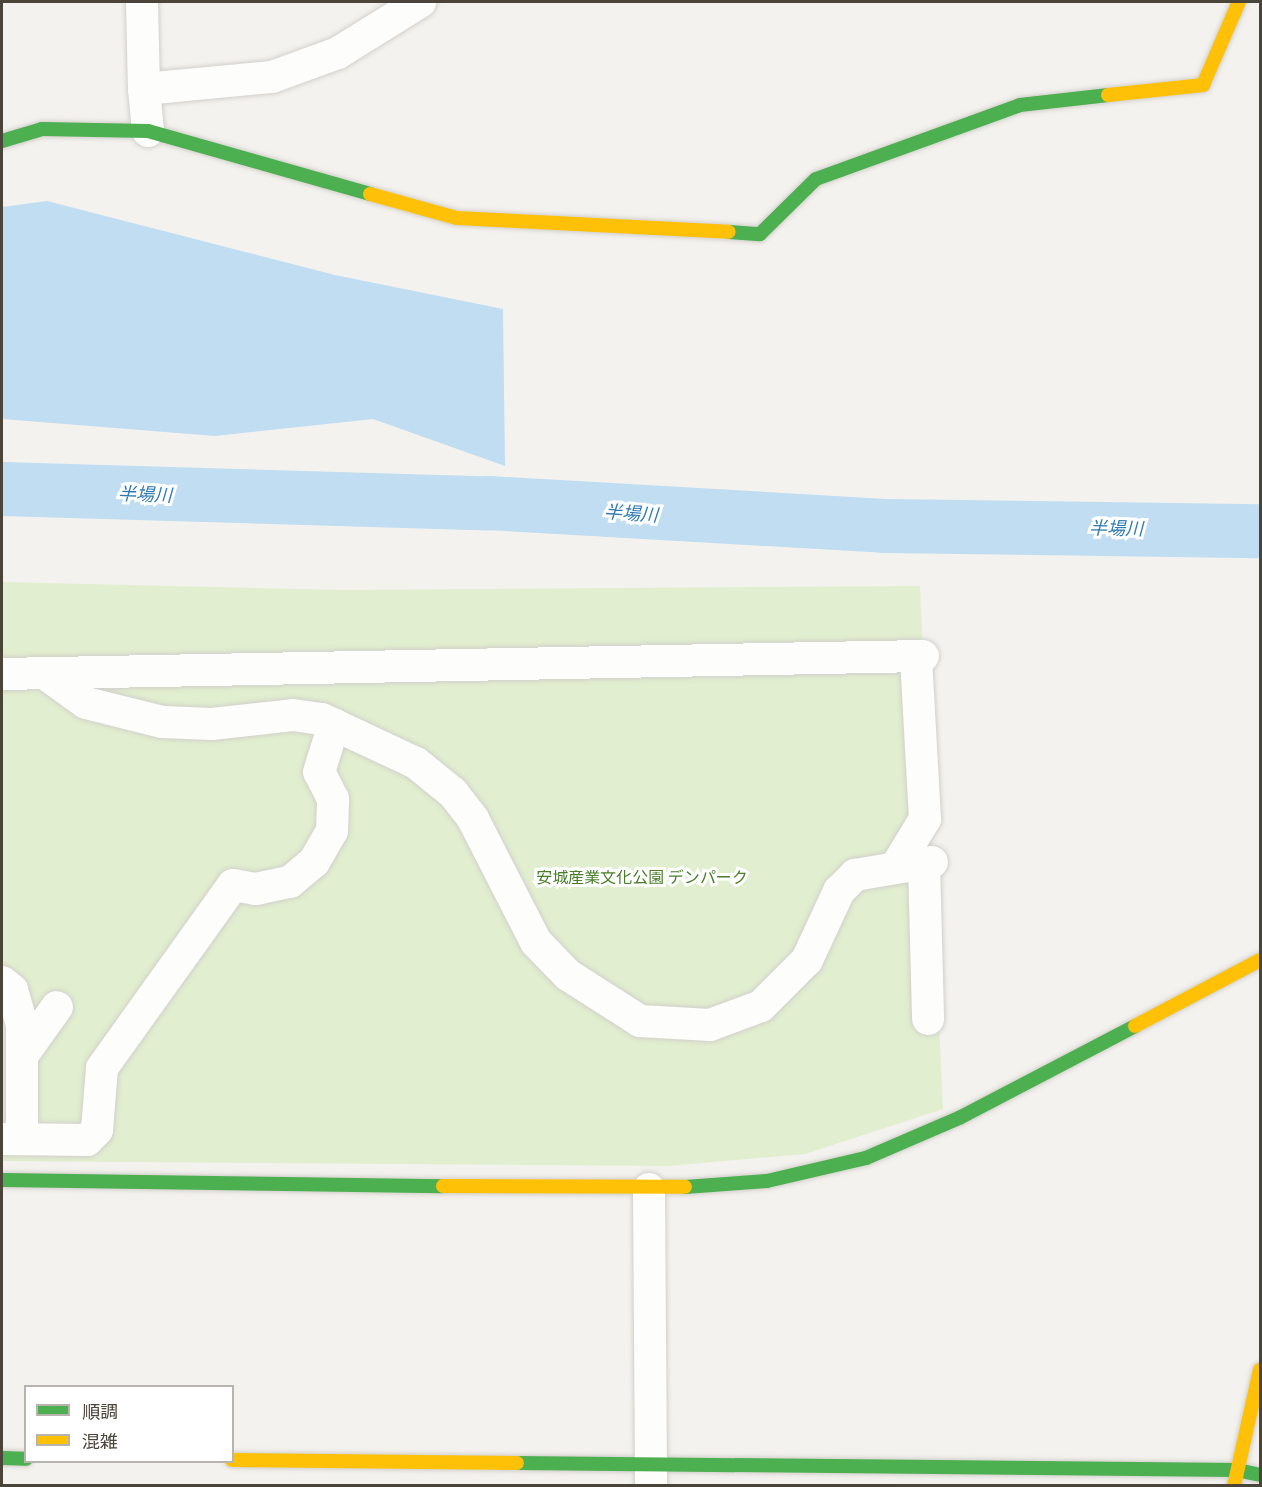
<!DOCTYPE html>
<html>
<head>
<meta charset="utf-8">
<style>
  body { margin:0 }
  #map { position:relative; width:1262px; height:1487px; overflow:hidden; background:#f4f2ee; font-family:"Archivo Narrow","Noto Sans JP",sans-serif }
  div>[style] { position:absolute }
  .green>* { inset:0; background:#e1eecf }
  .water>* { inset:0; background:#c0ddf1 }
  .river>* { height:54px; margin:-27px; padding:0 27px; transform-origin:27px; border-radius:27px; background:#c0ddf1 }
  .roads { filter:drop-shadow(0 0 2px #d2d0cb) drop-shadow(0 0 2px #d2d0cb) }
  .street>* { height:32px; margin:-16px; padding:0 16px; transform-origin:16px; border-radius:16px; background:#fdfdfc }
  .fast>* { height:14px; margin:-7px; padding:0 7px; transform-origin:7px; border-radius:7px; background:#4caf50 }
  .slow>* { height:14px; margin:-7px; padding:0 7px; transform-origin:7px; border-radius:7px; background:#ffc107 }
  span { translate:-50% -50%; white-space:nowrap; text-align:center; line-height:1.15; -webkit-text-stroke:6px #fff; paint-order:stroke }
  .park-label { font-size:16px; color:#4a7f2a }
  .water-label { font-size:18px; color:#2e7ab2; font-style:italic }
  .frame { position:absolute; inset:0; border:3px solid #4b4439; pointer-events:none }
  .legend { position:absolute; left:24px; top:1385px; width:210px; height:78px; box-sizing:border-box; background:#fff; border:2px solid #b7b4b0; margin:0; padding:8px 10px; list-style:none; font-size:18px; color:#4b4439 }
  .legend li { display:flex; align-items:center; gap:12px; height:30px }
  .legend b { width:30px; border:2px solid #b7b4b0 }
</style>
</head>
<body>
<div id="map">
  <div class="green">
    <i style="clip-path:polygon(2px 582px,344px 590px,920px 586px,943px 1109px,805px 1154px,667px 1166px,2px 1161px)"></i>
  </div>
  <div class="water">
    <i style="clip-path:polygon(47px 201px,335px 275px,503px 309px,505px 466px,373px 419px,215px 436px,2px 419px,2px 207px)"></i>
  </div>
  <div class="river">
    <i style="left:2px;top:489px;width:486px;rotate:1.7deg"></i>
    <i style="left:488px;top:503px;width:397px;rotate:3.3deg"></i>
    <i style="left:884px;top:526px;width:376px;rotate:0.8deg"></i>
  </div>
  <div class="roads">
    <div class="street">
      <i style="left:142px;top:2px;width:87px;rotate:88.7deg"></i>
      <i style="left:148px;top:131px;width:42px;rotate:-95.4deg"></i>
      <i style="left:144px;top:89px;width:129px;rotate:-5.4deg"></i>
      <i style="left:272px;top:77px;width:70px;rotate:-20deg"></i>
      <i style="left:338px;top:53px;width:97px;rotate:-31.9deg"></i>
      <i style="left:2px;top:674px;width:921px;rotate:-1.12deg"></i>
      <i style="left:47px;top:675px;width:48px;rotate:35.7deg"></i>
      <i style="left:86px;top:703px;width:78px;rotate:14deg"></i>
      <i style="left:162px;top:722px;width:50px;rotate:2.3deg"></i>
      <i style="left:212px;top:724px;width:81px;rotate:-6.3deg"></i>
      <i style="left:293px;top:715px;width:29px;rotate:8deg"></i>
      <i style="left:322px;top:719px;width:104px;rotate:25.1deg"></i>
      <i style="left:416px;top:763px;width:48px;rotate:39deg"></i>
      <i style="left:453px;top:793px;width:33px;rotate:52deg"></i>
      <i style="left:473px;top:819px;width:138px;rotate:62.9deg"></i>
      <i style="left:536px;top:942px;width:46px;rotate:45.9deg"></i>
      <i style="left:568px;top:975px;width:85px;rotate:32.6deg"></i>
      <i style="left:640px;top:1021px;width:70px;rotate:3.3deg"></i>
      <i style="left:710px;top:1025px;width:54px;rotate:-20.4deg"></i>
      <i style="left:761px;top:1006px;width:65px;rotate:-45deg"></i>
      <i style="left:807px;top:960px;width:76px;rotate:-65.1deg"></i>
      <i style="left:839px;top:891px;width:23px;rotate:-45deg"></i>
      <i style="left:855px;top:875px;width:78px;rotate:-9.6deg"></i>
      <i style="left:924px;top:863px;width:156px;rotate:88.5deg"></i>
      <i style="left:897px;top:865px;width:54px;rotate:-58.7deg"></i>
      <i style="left:925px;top:819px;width:162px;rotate:-93.2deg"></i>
      <i style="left:2px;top:982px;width:13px;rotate:39deg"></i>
      <i style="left:12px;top:990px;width:35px;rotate:74deg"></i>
      <i style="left:22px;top:1024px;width:115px;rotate:90deg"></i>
      <i style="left:22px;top:1056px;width:60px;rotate:-54.5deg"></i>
      <i style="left:2px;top:1139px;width:85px;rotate:0.7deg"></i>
      <i style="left:87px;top:1140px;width:14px;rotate:-45deg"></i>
      <i style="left:97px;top:1130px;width:62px;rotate:-85.4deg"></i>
      <i style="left:102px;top:1068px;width:225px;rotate:-54.4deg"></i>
      <i style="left:233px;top:885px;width:23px;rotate:10deg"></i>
      <i style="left:256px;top:889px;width:35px;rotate:-12deg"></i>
      <i style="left:290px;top:882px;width:31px;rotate:-40deg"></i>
      <i style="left:314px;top:862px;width:36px;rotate:-60deg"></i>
      <i style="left:332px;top:831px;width:32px;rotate:-88deg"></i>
      <i style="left:333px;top:799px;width:30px;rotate:-117deg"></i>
      <i style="left:319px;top:772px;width:50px;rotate:-72.6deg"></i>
      <i style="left:649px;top:1189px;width:297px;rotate:89.6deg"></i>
    </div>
    <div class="fast">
      <i style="left:2px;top:141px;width:42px;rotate:-16.7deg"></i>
      <i style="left:42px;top:129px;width:106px;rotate:1.1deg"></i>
      <i style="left:148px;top:131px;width:231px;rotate:15.8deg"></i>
      <i style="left:729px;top:232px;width:31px;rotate:4deg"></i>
      <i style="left:760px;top:234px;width:78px;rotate:-44.5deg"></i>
      <i style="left:816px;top:179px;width:217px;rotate:-19.9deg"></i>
      <i style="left:1020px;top:105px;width:89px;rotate:-6.5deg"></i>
      <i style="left:2px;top:1180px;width:441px;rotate:0.8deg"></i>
      <i style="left:685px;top:1187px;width:82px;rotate:-4.2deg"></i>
      <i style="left:767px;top:1181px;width:102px;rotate:-13.1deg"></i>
      <i style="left:866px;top:1158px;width:103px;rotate:-23.3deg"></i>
      <i style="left:961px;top:1117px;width:196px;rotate:-27.6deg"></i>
      <i style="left:2px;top:1458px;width:24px;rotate:2deg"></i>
      <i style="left:517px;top:1463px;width:720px;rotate:0.56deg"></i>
      <i style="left:1237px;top:1470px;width:24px;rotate:12deg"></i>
    </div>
    <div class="slow">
      <i style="left:1108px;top:95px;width:96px;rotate:-6deg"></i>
      <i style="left:1203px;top:85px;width:90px;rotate:-66.6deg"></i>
      <i style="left:370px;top:194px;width:90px;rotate:15.4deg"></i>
      <i style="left:457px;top:218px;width:272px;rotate:2.9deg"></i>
      <i style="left:1135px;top:1026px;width:141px;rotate:-27.8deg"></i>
      <i style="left:443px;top:1186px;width:242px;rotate:0.2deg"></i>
      <i style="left:232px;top:1460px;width:285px;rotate:0.6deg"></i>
      <i style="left:1234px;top:1486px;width:119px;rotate:-77.4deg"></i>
    </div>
  </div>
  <div class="park-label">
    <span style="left:642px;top:877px">安城産業文化公園 デンパーク</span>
  </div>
  <div class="water-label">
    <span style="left:145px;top:495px;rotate:2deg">半場川</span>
    <span style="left:631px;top:514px;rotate:4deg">半場川</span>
    <span style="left:1116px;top:529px;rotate:1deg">半場川</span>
  </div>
  <div class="frame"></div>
  <ul class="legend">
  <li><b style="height:8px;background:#4caf50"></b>順調</li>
  <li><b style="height:8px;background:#ffc107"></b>混雑</li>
  </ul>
</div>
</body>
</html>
